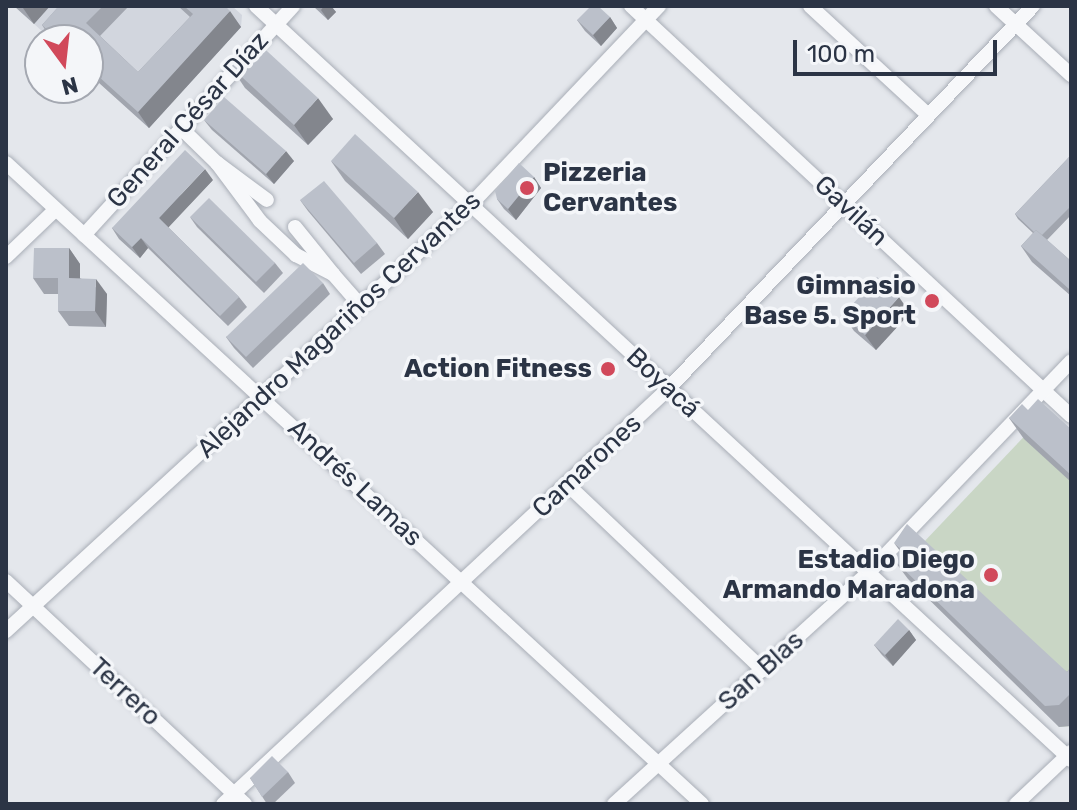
<!DOCTYPE html>
<html>
<head>
<meta charset="utf-8">
<style>
  body { margin:0 }
  #map { position:relative; width:1077px; height:810px; overflow:hidden; background:#e4e7ec; font-family:Rubik,sans-serif }
  div>[style] { position:absolute }
  .built>* { inset:0; background:#d2d6de }
  .green>* { inset:0; background:#c9d6c5 }
  .roads { filter:drop-shadow(0 0 2px #a9aeb7) drop-shadow(0 0 2px #a9aeb7) }
  .minor>* { height:14px; margin:-7px; padding:0 7px; transform-origin:7px; border-radius:7px; background:#f7f8fa }
  .wall>* { inset:0; background:#a1a5ae }
  .shaded-wall>* { inset:0; background:#83868d }
  .building>* { inset:0; background:#bbc0ca }
  .dots>* { width:22px; height:22px; translate:-50% -50%; box-sizing:border-box; border:4px solid #f4f6f9; border-radius:50% }
  span { translate:-50% -50%; white-space:nowrap; text-align:center; line-height:1.15; -webkit-text-stroke:7px #f4f6f9; paint-order:stroke }
  .street-label { font-size:26px; color:#2b3445 }
  .poi-label { font-size:26px; color:#2b3445; font-weight:700 }
  .left { translate:0 -50%; text-align:left }
  .right { translate:-100% -50%; text-align:right }
  .frame { position:absolute; inset:0; border:8px solid #2b3445; pointer-events:none }
  .north { position:absolute; left:24px; top:24px; width:80px; height:80px; box-sizing:border-box; background:#f4f6f9; border:2px solid #a4a8b1; border-radius:50%; rotate:165deg; font-size:22px; font-weight:700; line-height:32px; text-align:center; color:#2b3445 }
  .north::after { content:''; display:block; margin:auto; width:28px; height:36px; background:#d1495b; clip-path:polygon(50% 0,100% 100%,50% 72%,0 100%) }
  .scale { position:absolute; left:793px; top:40px; width:204px; height:36px; box-sizing:border-box; border:4px solid #2b3445; border-top:0; padding-left:10px; font-size:24px; line-height:28px; white-space:nowrap; color:#2b3445; -webkit-text-stroke:6px #f4f6f9; paint-order:stroke }
</style>
</head>
<body>
<div id="map">
  <div class="built">
    <i style="clip-path:polygon(14px 6px,232px 6px,242px 15px,241px 27px,149px 128px,88px 73px,88px 40px,52px 40px)"></i>
  </div>
  <div class="green">
    <i style="clip-path:polygon(1036px 424px,1071px 436px,1071px 726px,1059px 727px,922px 544px)"></i>
  </div>
  <div class="roads">
    <div class="minor">
      <i style="left:256px;top:6px;width:1110px;rotate:42.77deg"></i>
      <i style="left:631px;top:6px;width:601px;rotate:42.98deg"></i>
      <i style="left:810px;top:6px;width:161px;rotate:42.7deg"></i>
      <i style="left:996px;top:6px;width:102px;rotate:42.6deg"></i>
      <i style="left:182px;top:129px;width:49px;rotate:44.2deg"></i>
      <i style="left:217px;top:163px;width:72px;rotate:53.4deg"></i>
      <i style="left:260px;top:221px;width:50px;rotate:43.4deg"></i>
      <i style="left:296px;top:255px;width:42px;rotate:27.2deg"></i>
      <i style="left:333px;top:274px;width:41px;rotate:48.9deg"></i>
      <i style="left:6px;top:163px;width:946px;rotate:42.64deg"></i>
      <i style="left:217px;top:163px;width:62px;rotate:36.5deg"></i>
      <i style="left:295px;top:227px;width:60px;rotate:51deg"></i>
      <i style="left:84px;top:235px;width:310px;rotate:-47.6deg"></i>
      <i style="left:6px;top:257px;width:69px;rotate:-43.8deg"></i>
      <i style="left:568px;top:485px;width:269px;rotate:43.5deg"></i>
      <i style="left:6px;top:581px;width:327px;rotate:43deg"></i>
      <i style="left:6px;top:631px;width:633px;rotate:-42.57deg"></i>
      <i style="left:472px;top:203px;width:272px;rotate:-46.5deg"></i>
      <i style="left:223px;top:804px;width:608px;rotate:-43deg"></i>
      <i style="left:668px;top:389px;width:529px;rotate:-46.38deg"></i>
      <i style="left:614px;top:804px;width:345px;rotate:-42.3deg"></i>
      <i style="left:869px;top:572px;width:292px;rotate:-46.2deg"></i>
      <i style="left:1016px;top:804px;width:76px;rotate:-43.4deg"></i>
    </div>
  </div>
  <div class="wall">
    <i style="clip-path:polygon(14px 6px,50px 6px,34px 24px)"></i>
    <i style="clip-path:polygon(59px 6px,129px 6px,100px 36px,138px 72px,190px 17px,178px 6px,225px 6px,241px 27px,149px 128px,88px 73px,88px 40px,52px 40px,42px 25px)"></i>
    <i style="clip-path:polygon(313px 6px,331px 6px,336px 12px,328px 20px)"></i>
    <i style="clip-path:polygon(610px 17px,617px 28px,601px 46px,585px 31px,577px 20px)"></i>
    <i style="clip-path:polygon(231px 67px,333px 119px,308px 145px,245px 88px)"></i>
    <i style="clip-path:polygon(204px 120px,294px 161px,274px 184px,212px 130px)"></i>
    <i style="clip-path:polygon(1071px 155px,1071px 215px,1047px 240px,1071px 261px,1071px 296px,1032px 262px,1021px 246px,1033px 233px,1018px 219px,1015px 214px)"></i>
    <i style="clip-path:polygon(331px 161px,433px 212px,408px 239px,345px 181px)"></i>
    <i style="clip-path:polygon(534px 177px,541px 188px,516px 220px,504px 209px,497px 199px)"></i>
    <i style="clip-path:polygon(213px 180px,168px 227px,239px 297px,247px 307px,228px 326px,148px 248px,140px 258px,119px 239px,112px 228px)"></i>
    <i style="clip-path:polygon(300px 200px,377px 243px,385px 254px,361px 274px,308px 211px)"></i>
    <i style="clip-path:polygon(190px 217px,275px 263px,283px 273px,264px 293px,197px 227px)"></i>
    <i style="clip-path:polygon(69px 248px,80px 264px,80px 278px,107px 294px,106px 327px,69px 326px,58px 311px,58px 294px,44px 294px,33px 278px)"></i>
    <i style="clip-path:polygon(323px 283px,330px 294px,253px 368px,234px 348px,226px 337px)"></i>
    <i style="clip-path:polygon(910px 313px,876px 350px,854px 331px,843px 315px)"></i>
    <i style="clip-path:polygon(1028px 410px,1071px 429px,1071px 482px,1024px 439px,1009px 418px)"></i>
    <i style="clip-path:polygon(894px 543px,1067px 672px,1071px 667px,1071px 726px,1059px 727px,908px 579px,893px 559px,900px 551px)"></i>
    <i style="clip-path:polygon(909px 630px,916px 640px,893px 666px,882px 655px,874px 645px)"></i>
    <i style="clip-path:polygon(288px 772px,295px 783px,273px 804px,267px 804px,250px 778px)"></i>
  </div>
  <div class="shaded-wall">
    <i style="clip-path:polygon(24px 6px,50px 6px,34px 24px,23px 8px)"></i>
    <i style="clip-path:polygon(324px 6px,331px 6px,336px 12px,328px 20px,321px 10px)"></i>
    <i style="clip-path:polygon(230px 11px,241px 27px,149px 128px,138px 112px)"></i>
    <i style="clip-path:polygon(610px 17px,617px 28px,601px 46px,593px 35px)"></i>
    <i style="clip-path:polygon(318px 98px,333px 119px,308px 145px,294px 125px)"></i>
    <i style="clip-path:polygon(286px 151px,294px 161px,274px 184px,266px 174px)"></i>
    <i style="clip-path:polygon(205px 169px,213px 180px,167px 229px,159px 218px)"></i>
    <i style="clip-path:polygon(534px 177px,541px 188px,516px 220px,508px 209px)"></i>
    <i style="clip-path:polygon(418px 192px,433px 212px,408px 239px,394px 218px)"></i>
    <i style="clip-path:polygon(141px 238px,148px 248px,140px 258px,132px 247px)"></i>
    <i style="clip-path:polygon(69px 248px,80px 264px,80px 294px,69px 278px)"></i>
    <i style="clip-path:polygon(96px 279px,107px 294px,106px 327px,95px 311px)"></i>
    <i style="clip-path:polygon(899px 297px,910px 313px,876px 350px,865px 335px)"></i>
    <i style="clip-path:polygon(909px 630px,916px 640px,893px 666px,885px 655px)"></i>
  </div>
  <div class="building">
    <i style="clip-path:polygon(59px 6px,103px 6px,86px 23px,138px 72px,193px 14px,184px 6px,225px 6px,230px 11px,138px 112px,88px 67px,88px 40px,58px 40px,42px 25px)"></i>
    <i style="clip-path:polygon(591px 6px,598px 6px,610px 17px,593px 35px,577px 20px)"></i>
    <i style="clip-path:polygon(255px 40px,318px 98px,294px 125px,231px 67px)"></i>
    <i style="clip-path:polygon(224px 97px,286px 151px,266px 174px,204px 120px)"></i>
    <i style="clip-path:polygon(355px 134px,418px 192px,394px 218px,331px 161px)"></i>
    <i style="clip-path:polygon(185px 150px,205px 169px,159px 218px,239px 297px,220px 316px,141px 238px,132px 247px,112px 228px)"></i>
    <i style="clip-path:polygon(1071px 155px,1071px 206px,1042px 235px,1036px 230px,1034px 232px,1015px 214px)"></i>
    <i style="clip-path:polygon(519px 163px,534px 177px,508px 209px,497px 199px,495px 191px)"></i>
    <i style="clip-path:polygon(324px 181px,377px 243px,354px 263px,300px 200px)"></i>
    <i style="clip-path:polygon(209px 198px,275px 263px,256px 282px,190px 217px)"></i>
    <i style="clip-path:polygon(1036px 230px,1071px 261px,1071px 287px,1069px 289px,1021px 246px)"></i>
    <i style="clip-path:polygon(34px 248px,69px 248px,69px 278px,96px 279px,95px 311px,58px 311px,58px 278px,33px 278px)"></i>
    <i style="clip-path:polygon(303px 263px,323px 283px,246px 357px,226px 337px)"></i>
    <i style="clip-path:polygon(877px 277px,899px 297px,865px 335px,843px 315px)"></i>
    <i style="clip-path:polygon(1038px 399px,1071px 429px,1071px 475px,1009px 418px,1022px 404px,1028px 410px)"></i>
    <i style="clip-path:polygon(907px 524px,1067px 672px,1071px 667px,1071px 693px,1059px 705px,1045px 706px,893px 559px,901px 549px,894px 543px)"></i>
    <i style="clip-path:polygon(898px 619px,909px 630px,885px 655px,874px 645px)"></i>
    <i style="clip-path:polygon(272px 756px,288px 772px,262px 797px,250px 778px)"></i>
  </div>
  <div class="dots">
    <i style="left:527px;top:188px;background:#d1495b"></i>
    <i style="left:932px;top:301px;background:#d1495b"></i>
    <i style="left:608px;top:369px;background:#d1495b"></i>
    <i style="left:991px;top:575px;background:#d1495b"></i>
  </div>
  <div class="street-label">
    <span style="left:188px;top:120px;rotate:-48deg">General César Díaz</span>
    <span style="left:851px;top:211px;rotate:43deg">Gavilán</span>
    <span style="left:339px;top:325px;rotate:-43deg">Alejandro Magariños Cervantes</span>
    <span style="left:663px;top:383px;rotate:43deg">Boyacá</span>
    <span style="left:587px;top:466px;rotate:-43deg">Camarones</span>
    <span style="left:355px;top:483px;rotate:43deg">Andrés Lamas</span>
    <span style="left:761px;top:671px;rotate:-42deg">San Blas</span>
    <span style="left:125px;top:692px;rotate:43deg">Terrero</span>
  </div>
  <div class="poi-label">
    <span class="left" style="left:543px;top:188px">Pizzeria<br>Cervantes</span>
    <span class="right" style="left:916px;top:301px">Gimnasio<br>Base 5. Sport</span>
    <span class="right" style="left:592px;top:369px">Action Fitness</span>
    <span class="right" style="left:975px;top:575px">Estadio Diego<br>Armando Maradona</span>
  </div>
  <div class="frame"></div>
  <div class="north">N</div>
  <div class="scale">100 m</div>
</div>
</body>
</html>
